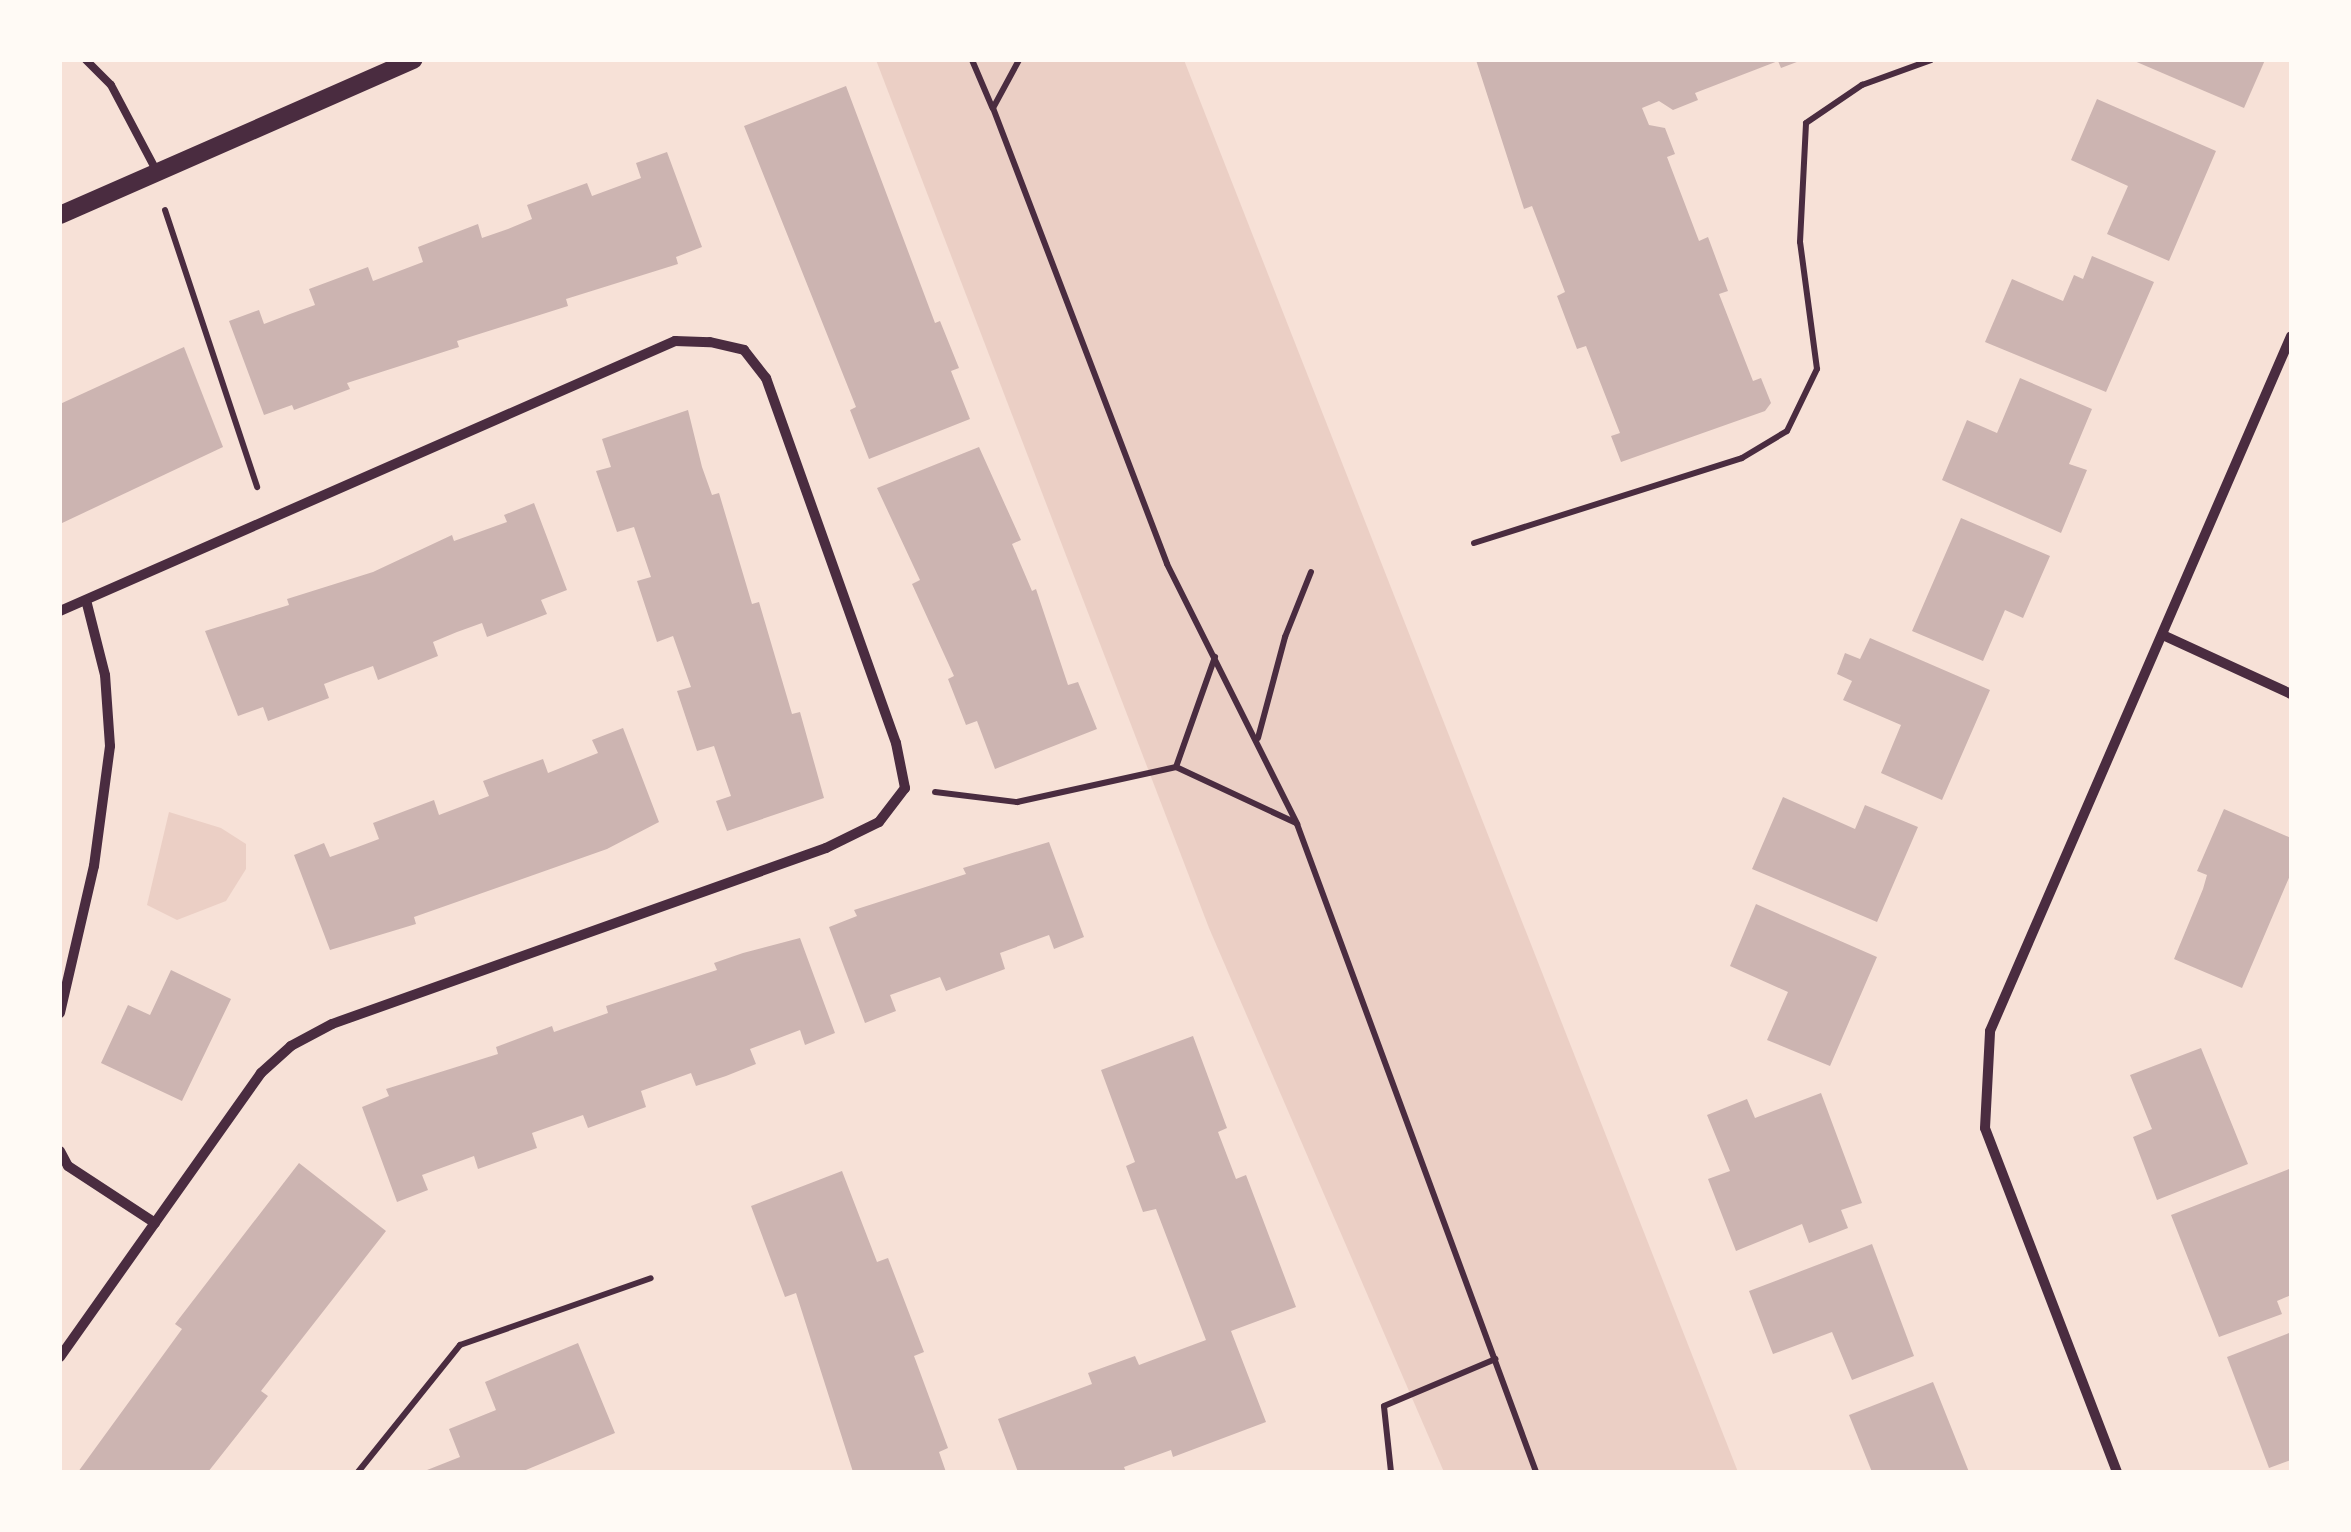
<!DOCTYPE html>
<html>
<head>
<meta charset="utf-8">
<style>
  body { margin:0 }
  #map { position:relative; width:2351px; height:1532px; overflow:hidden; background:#f7e1d7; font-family:Ubuntu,sans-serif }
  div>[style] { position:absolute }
  .green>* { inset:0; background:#ebcfc5 }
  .building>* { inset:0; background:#ccb4b1 }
  .path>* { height:6px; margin:-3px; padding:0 3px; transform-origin:3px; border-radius:3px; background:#4a2c40 }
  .service>* { height:8px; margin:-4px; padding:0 4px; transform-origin:4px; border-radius:4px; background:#4a2c40 }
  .minor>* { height:10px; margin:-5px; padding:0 5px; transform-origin:5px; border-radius:5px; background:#4a2c40 }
  .tertiary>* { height:18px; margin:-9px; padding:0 9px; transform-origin:9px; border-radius:9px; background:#4a2c40 }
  span { translate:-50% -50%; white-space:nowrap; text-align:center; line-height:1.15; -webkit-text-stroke:9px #fffaf5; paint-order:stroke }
  .frame { position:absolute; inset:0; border:62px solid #fffaf5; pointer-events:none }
</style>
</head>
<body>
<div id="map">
  <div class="green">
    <i style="clip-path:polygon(876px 60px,1184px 60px,1738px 1472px,1444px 1472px,1209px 928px)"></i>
    <i style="clip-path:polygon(169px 812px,221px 828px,246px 844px,246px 869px,226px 901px,177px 920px,147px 905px)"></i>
  </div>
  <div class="building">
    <i style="clip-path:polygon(1476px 60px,1802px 60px,1781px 68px,1778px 61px,1695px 93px,1698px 100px,1673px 110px,1659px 101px,1642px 108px,1649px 125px,1665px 128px,1675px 154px,1667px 157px,1699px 241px,1708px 237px,1728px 291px,1719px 294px,1753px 381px,1761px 378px,1771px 403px,1765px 411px,1621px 462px,1611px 436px,1620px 433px,1586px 346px,1577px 349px,1557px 296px,1565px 292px,1532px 206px,1524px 209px)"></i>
    <i style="clip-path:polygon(2132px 60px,2265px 60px,2244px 108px)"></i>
    <i style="clip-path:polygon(846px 86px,935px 323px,940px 321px,959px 368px,951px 371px,970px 419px,869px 459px,850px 410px,856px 407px,744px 126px)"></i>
    <i style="clip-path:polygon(2097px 99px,2216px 151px,2169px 261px,2107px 234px,2128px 186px,2071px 160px)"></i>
    <i style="clip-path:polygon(667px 152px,702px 247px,676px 257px,678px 264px,566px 299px,568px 306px,457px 341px,459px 347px,347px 383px,350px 389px,294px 410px,292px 405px,264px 415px,229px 321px,259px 310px,264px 324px,290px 314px,315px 305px,309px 289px,368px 267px,373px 281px,423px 262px,418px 247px,478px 224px,482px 238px,508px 229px,532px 219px,527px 205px,587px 183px,592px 196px,641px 178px,636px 163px)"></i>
    <i style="clip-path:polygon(2092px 256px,2154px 282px,2106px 392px,1985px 342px,2012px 279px,2063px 301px,2074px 275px,2083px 279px)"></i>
    <i style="clip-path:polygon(184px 347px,223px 447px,60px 524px,60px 404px)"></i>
    <i style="clip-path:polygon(2020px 378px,2092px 409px,2069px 464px,2087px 470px,2061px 533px,1942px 480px,1967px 420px,1997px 433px)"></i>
    <i style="clip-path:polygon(688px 410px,702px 467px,712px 495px,719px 493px,752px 604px,759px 602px,792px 714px,800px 712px,824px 798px,727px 831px,716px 801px,731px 796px,714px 746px,697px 751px,677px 691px,691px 687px,673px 636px,657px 642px,637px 581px,651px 577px,634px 527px,617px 532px,596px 471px,611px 467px,602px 439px)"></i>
    <i style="clip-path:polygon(979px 447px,1021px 540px,1012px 544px,1032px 591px,1036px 589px,1068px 685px,1078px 682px,1097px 729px,995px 769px,977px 721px,966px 725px,948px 679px,954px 676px,912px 584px,920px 580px,877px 488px)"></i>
    <i style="clip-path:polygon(534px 503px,567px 590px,541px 600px,547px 614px,487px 637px,482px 623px,457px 632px,433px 642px,438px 656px,378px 680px,373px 666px,348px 675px,324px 684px,329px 698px,268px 721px,263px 707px,238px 716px,205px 631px,289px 605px,287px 599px,373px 572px,452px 535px,454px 541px,507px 522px,504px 515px)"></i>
    <i style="clip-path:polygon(1961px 518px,2050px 556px,2023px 618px,2005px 610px,1983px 661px,1912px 631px)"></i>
    <i style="clip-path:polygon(1870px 638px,1990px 690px,1942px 800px,1881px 773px,1901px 725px,1843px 700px,1852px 681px,1837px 674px,1845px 653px,1860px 659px)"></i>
    <i style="clip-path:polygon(623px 728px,659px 822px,607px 849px,414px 917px,416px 924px,330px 950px,294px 855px,324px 843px,330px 857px,355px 848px,379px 839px,373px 823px,434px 800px,439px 815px,489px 796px,483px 781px,543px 759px,548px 773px,598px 753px,592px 740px)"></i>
    <i style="clip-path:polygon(1783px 797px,1855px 829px,1865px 805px,1918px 827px,1877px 922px,1752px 869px)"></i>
    <i style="clip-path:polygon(2224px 809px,2291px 838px,2291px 873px,2242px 988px,2174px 959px,2203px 889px,2207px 875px,2197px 871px)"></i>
    <i style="clip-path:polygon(1049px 842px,1084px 937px,1054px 949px,1049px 935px,1000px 953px,1005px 969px,946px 991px,940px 977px,890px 995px,896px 1011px,865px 1023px,829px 927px,857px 916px,854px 910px,966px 874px,963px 868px)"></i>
    <i style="clip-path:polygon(1756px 904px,1877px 957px,1830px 1066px,1767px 1040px,1788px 992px,1730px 966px)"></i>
    <i style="clip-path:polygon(800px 938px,835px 1033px,805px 1045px,800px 1030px,750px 1049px,756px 1064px,726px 1076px,696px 1086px,691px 1073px,641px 1091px,646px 1107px,588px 1128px,583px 1115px,532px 1133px,537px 1148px,478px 1169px,474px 1156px,422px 1175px,428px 1190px,397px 1202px,362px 1107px,389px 1096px,386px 1089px,498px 1054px,496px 1047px,552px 1026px,554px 1032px,608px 1013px,606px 1006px,717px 970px,714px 963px,743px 953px)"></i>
    <i style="clip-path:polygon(171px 970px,231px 999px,182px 1101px,101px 1063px,128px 1005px,150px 1015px)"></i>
    <i style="clip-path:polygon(1193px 1036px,1227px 1128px,1218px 1132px,1236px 1179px,1246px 1175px,1296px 1307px,1231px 1331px,1266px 1422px,1173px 1457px,1171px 1450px,1124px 1467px,1126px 1472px,1018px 1472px,998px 1419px,1092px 1384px,1088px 1373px,1135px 1356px,1139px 1365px,1206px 1340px,1156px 1209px,1143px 1212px,1126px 1166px,1135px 1162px,1101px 1070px)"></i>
    <i style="clip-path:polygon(2201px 1048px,2248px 1164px,2157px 1200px,2133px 1137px,2152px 1129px,2130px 1075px)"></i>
    <i style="clip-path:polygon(1821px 1093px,1862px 1203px,1841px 1210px,1848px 1228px,1809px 1243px,1802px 1224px,1736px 1251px,1708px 1179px,1730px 1171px,1707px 1115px,1747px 1099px,1755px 1118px)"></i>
    <i style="clip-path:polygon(299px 1163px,386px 1231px,261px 1391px,268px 1396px,208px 1472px,78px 1472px,182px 1329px,175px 1324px)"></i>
    <i style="clip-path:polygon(2289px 1169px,2291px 1295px,2277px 1301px,2282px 1314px,2219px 1337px,2171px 1215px)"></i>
    <i style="clip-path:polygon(842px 1171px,877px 1262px,888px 1258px,924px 1352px,914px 1356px,948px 1448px,939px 1452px,946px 1472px,853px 1472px,796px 1293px,785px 1297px,751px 1206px)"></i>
    <i style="clip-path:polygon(1872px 1244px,1914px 1356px,1852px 1380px,1832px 1332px,1773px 1354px,1749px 1291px)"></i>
    <i style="clip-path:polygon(2289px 1333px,2291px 1460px,2269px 1468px,2227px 1357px)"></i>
    <i style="clip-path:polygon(578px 1343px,615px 1433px,521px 1472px,422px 1472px,460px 1457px,449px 1429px,496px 1410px,485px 1382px)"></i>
    <i style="clip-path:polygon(1933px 1382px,1969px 1472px,1872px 1472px,1849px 1415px)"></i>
  </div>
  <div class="path">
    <i style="left:972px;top:60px;width:51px;rotate:66.9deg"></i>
    <i style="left:1019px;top:60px;width:55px;rotate:118.4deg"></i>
    <i style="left:993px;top:108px;width:488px;rotate:69.1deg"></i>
    <i style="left:1167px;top:564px;width:291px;rotate:63.4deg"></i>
    <i style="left:1297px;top:824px;width:691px;rotate:69.75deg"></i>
    <i style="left:165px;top:210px;width:292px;rotate:71.6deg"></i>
    <i style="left:1474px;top:543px;width:281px;rotate:-17.6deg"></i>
    <i style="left:1742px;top:458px;width:52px;rotate:-31deg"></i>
    <i style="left:1787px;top:431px;width:69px;rotate:-64.2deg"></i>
    <i style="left:1817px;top:369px;width:128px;rotate:-97.6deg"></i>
    <i style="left:1800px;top:242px;width:119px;rotate:-87.1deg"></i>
    <i style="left:1806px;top:123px;width:68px;rotate:-34.2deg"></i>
    <i style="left:1862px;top:85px;width:73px;rotate:-19.9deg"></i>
    <i style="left:1258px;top:738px;width:105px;rotate:-75deg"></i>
    <i style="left:1285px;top:637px;width:70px;rotate:-68.2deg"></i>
    <i style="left:1176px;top:767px;width:117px;rotate:-70.5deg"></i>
    <i style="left:935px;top:792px;width:83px;rotate:7deg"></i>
    <i style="left:1017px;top:802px;width:163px;rotate:-12.4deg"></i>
    <i style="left:1176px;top:767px;width:132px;rotate:25deg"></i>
    <i style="left:358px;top:1472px;width:163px;rotate:-51.2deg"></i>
    <i style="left:460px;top:1345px;width:202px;rotate:-19.3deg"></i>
    <i style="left:1391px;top:1472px;width:66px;rotate:-96.1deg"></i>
    <i style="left:1384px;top:1406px;width:121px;rotate:-22.9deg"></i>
  </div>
  <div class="service">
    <i style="left:86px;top:60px;width:35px;rotate:45deg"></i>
    <i style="left:111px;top:85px;width:98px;rotate:62.1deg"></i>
  </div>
  <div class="minor">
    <i style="left:60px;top:611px;width:672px;rotate:-23.7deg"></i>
    <i style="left:675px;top:341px;width:35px;rotate:2deg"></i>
    <i style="left:710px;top:342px;width:35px;rotate:13deg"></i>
    <i style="left:744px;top:350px;width:36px;rotate:52deg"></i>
    <i style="left:766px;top:378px;width:387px;rotate:70.4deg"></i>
    <i style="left:896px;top:743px;width:46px;rotate:78.7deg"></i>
    <i style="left:905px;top:788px;width:43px;rotate:127.4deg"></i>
    <i style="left:879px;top:822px;width:59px;rotate:153.9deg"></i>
    <i style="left:826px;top:848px;width:524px;rotate:160.39deg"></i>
    <i style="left:332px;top:1024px;width:47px;rotate:151.8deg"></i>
    <i style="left:291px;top:1046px;width:40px;rotate:138deg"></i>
    <i style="left:261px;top:1073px;width:348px;rotate:125.3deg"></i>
    <i style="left:2165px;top:636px;width:139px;rotate:24.7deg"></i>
    <i style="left:60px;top:1013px;width:151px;rotate:-77deg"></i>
    <i style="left:94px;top:866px;width:121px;rotate:-82.4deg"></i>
    <i style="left:110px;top:746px;width:71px;rotate:-94deg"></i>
    <i style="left:105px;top:675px;width:77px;rotate:-104.2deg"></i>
    <i style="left:60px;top:1151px;width:17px;rotate:62deg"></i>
    <i style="left:68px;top:1166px;width:104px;rotate:33.2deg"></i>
    <i style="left:2117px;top:1472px;width:368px;rotate:-111deg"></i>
    <i style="left:1985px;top:1128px;width:97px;rotate:-87deg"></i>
    <i style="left:1990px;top:1031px;width:757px;rotate:-66.58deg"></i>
  </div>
  <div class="tertiary">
    <i style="left:60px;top:215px;width:386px;rotate:-23.7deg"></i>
  </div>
  <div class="frame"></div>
</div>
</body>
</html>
